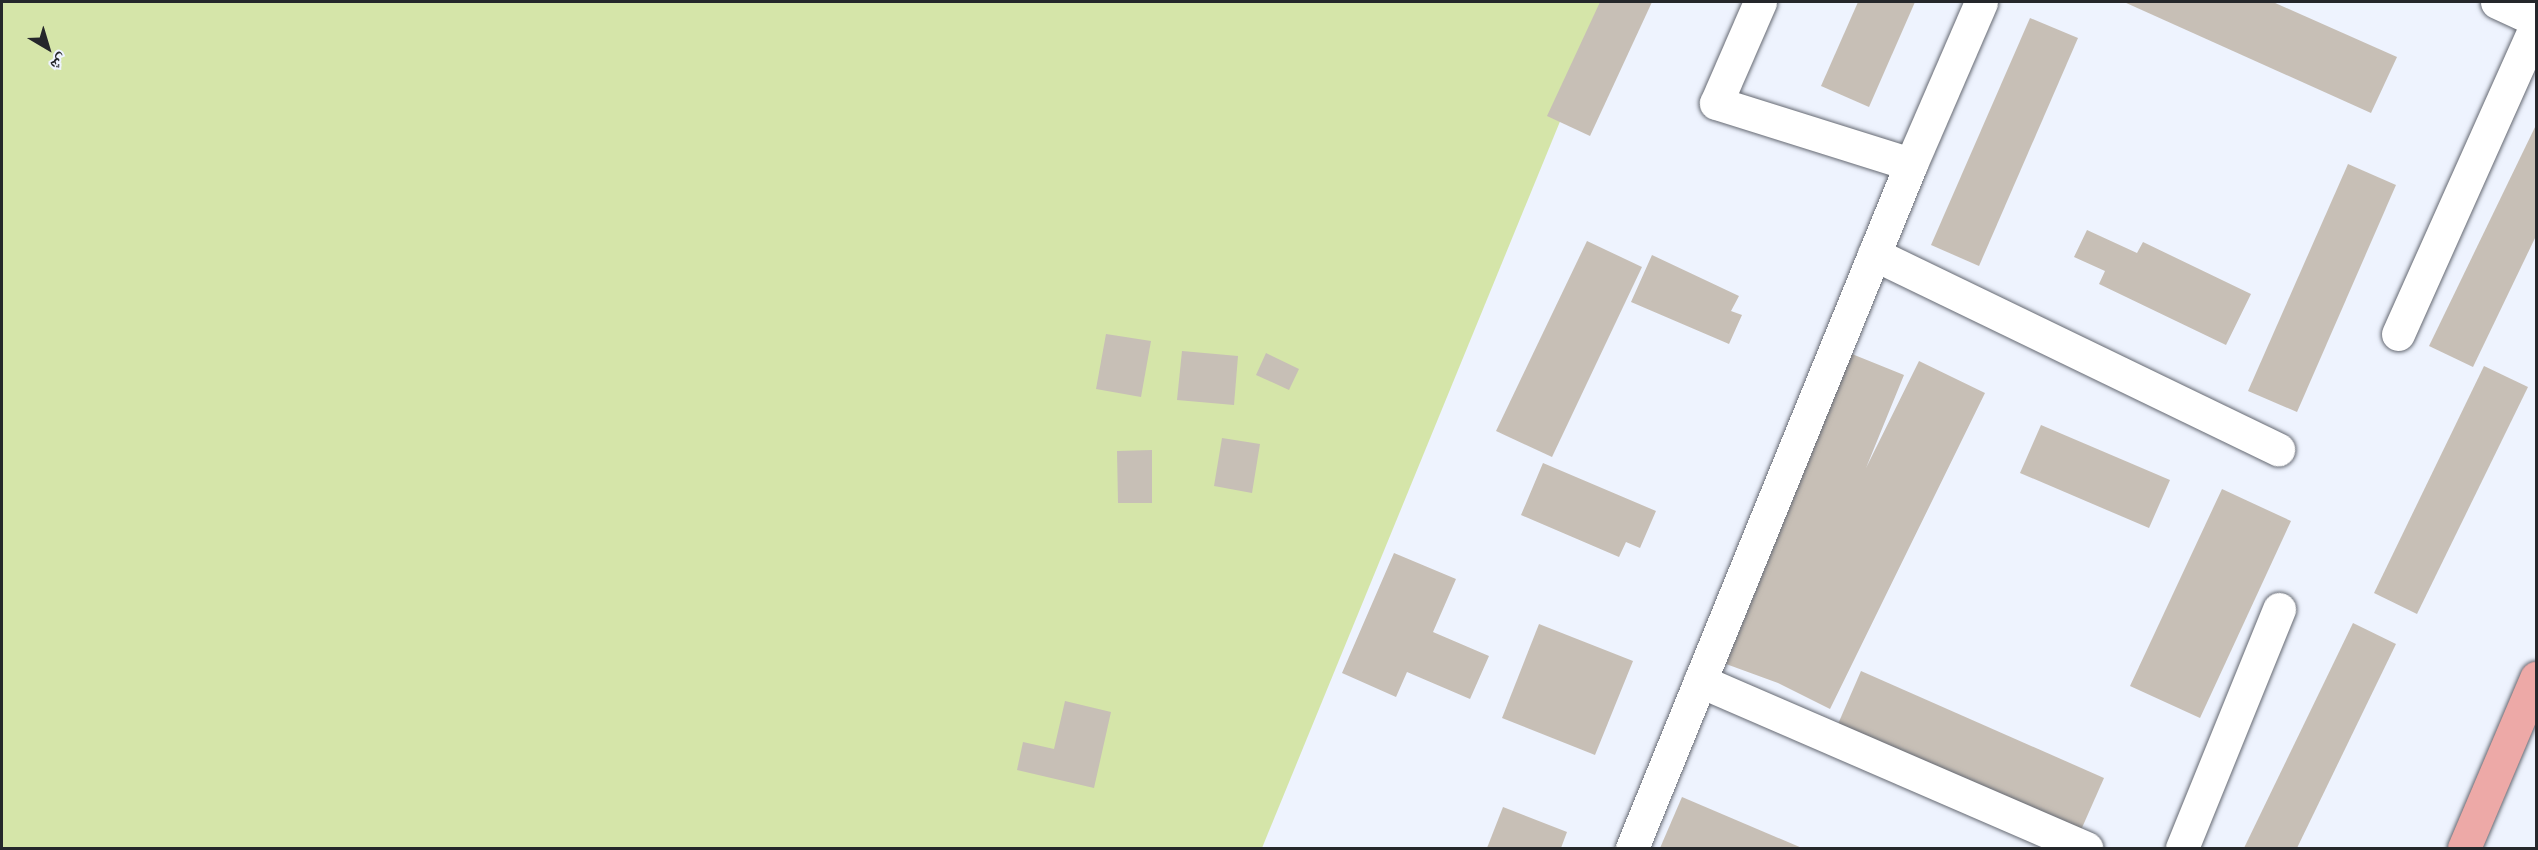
<!DOCTYPE html>
<html>
<head>
<meta charset="utf-8">
<style>
  body { margin:0 }
  #map { position:relative; width:2538px; height:850px; overflow:hidden; background:#eef3fe; font-family:"Space Grotesk","Noto Naskh Arabic",sans-serif }
  div>[style] { position:absolute }
  .green>* { inset:0; background:#d5e5a9 }
  .building>* { inset:0; background:#c7bfb6 }
  .roads { filter:drop-shadow(0 0 2px #656972) drop-shadow(0 0 2px #656972) }
  .minor>* { height:33px; margin:-16.5px; padding:0 16.5px; transform-origin:16.5px; border-radius:16.5px; background:#fff }
  .major>* { height:33px; margin:-16.5px; padding:0 16.5px; transform-origin:16.5px; border-radius:16.5px; background:#eda9a7 }
  span { translate:-50% -50%; white-space:nowrap; text-align:center; line-height:1.15; -webkit-text-stroke:4.5px #eef3fe; paint-order:stroke }
  .frame { position:absolute; inset:0; border:3px solid #25272b; pointer-events:none }
  .north { position:absolute; left:18px; top:18px; width:60px; height:60px; -webkit-text-stroke:4px #eef3fe; paint-order:stroke; rotate:142deg; font-size:16px; font-weight:700; line-height:24px; text-align:center; color:#25272b }
  .north::after { content:''; display:block; margin:auto; width:21px; height:27px; background:#25272b; clip-path:polygon(50% 0,100% 100%,50% 72%,0 100%) }
</style>
</head>
<body>
<div id="map">
  <div class="green">
    <i style="clip-path:polygon(2px 2px,1609px 2px,1262px 848px,2px 848px)"></i>
  </div>
  <div class="building">
    <i style="clip-path:polygon(1600px 2px,1652px 2px,1590px 136px,1547px 116px)"></i>
    <i style="clip-path:polygon(1858px 2px,1915px 2px,1869px 107px,1821px 86px)"></i>
    <i style="clip-path:polygon(2124px 2px,2273px 2px,2397px 57px,2371px 113px)"></i>
    <i style="clip-path:polygon(2030px 18px,2078px 38px,1979px 266px,1931px 245px)"></i>
    <i style="clip-path:polygon(2536px 125px,2536px 236px,2473px 367px,2429px 346px)"></i>
    <i style="clip-path:polygon(2348px 164px,2396px 185px,2297px 412px,2248px 391px)"></i>
    <i style="clip-path:polygon(2087px 230px,2137px 253px,2143px 242px,2251px 294px,2226px 345px,2099px 284px,2105px 271px,2074px 257px)"></i>
    <i style="clip-path:polygon(1587px 241px,1642px 267px,1552px 457px,1496px 431px)"></i>
    <i style="clip-path:polygon(1652px 255px,1739px 296px,1731px 311px,1742px 315px,1729px 344px,1631px 302px)"></i>
    <i style="clip-path:polygon(1106px 334px,1151px 341px,1141px 397px,1096px 389px)"></i>
    <i style="clip-path:polygon(1182px 351px,1238px 356px,1234px 405px,1177px 400px)"></i>
    <i style="clip-path:polygon(1266px 353px,1299px 369px,1289px 390px,1256px 375px)"></i>
    <i style="clip-path:polygon(1852px 354px,1904px 375px,1866px 468px,1919px 361px,1985px 393px,1830px 709px,1778px 683px,1726px 664px)"></i>
    <i style="clip-path:polygon(2484px 366px,2528px 387px,2417px 614px,2374px 593px)"></i>
    <i style="clip-path:polygon(2041px 425px,2170px 480px,2149px 528px,2020px 473px)"></i>
    <i style="clip-path:polygon(1222px 438px,1260px 444px,1252px 493px,1214px 486px)"></i>
    <i style="clip-path:polygon(1152px 450px,1152px 503px,1118px 503px,1117px 451px)"></i>
    <i style="clip-path:polygon(1543px 463px,1656px 511px,1640px 548px,1626px 542px,1619px 557px,1521px 515px)"></i>
    <i style="clip-path:polygon(2222px 489px,2291px 521px,2200px 718px,2130px 686px)"></i>
    <i style="clip-path:polygon(1394px 553px,1456px 579px,1433px 632px,1489px 656px,1470px 699px,1407px 672px,1396px 697px,1342px 673px)"></i>
    <i style="clip-path:polygon(2353px 623px,2396px 644px,2297px 848px,2244px 848px)"></i>
    <i style="clip-path:polygon(1539px 624px,1633px 661px,1595px 755px,1502px 718px)"></i>
    <i style="clip-path:polygon(1861px 671px,2104px 778px,2081px 830px,1838px 724px)"></i>
    <i style="clip-path:polygon(1065px 701px,1111px 712px,1094px 788px,1017px 770px,1023px 742px,1054px 749px)"></i>
    <i style="clip-path:polygon(1682px 797px,1802px 848px,1660px 848px)"></i>
    <i style="clip-path:polygon(1503px 807px,1567px 832px,1561px 848px,1487px 848px)"></i>
  </div>
  <div class="roads">
    <div class="minor">
      <i style="left:1760px;top:2px;width:110px;rotate:113.5deg"></i>
      <i style="left:1716px;top:103px;width:204px;rotate:17.4deg"></i>
      <i style="left:2497px;top:2px;width:43px;rotate:24.8deg"></i>
      <i style="left:1874px;top:254px;width:449px;rotate:25.8deg"></i>
      <i style="left:2398px;top:334px;width:338px;rotate:-65.9deg"></i>
      <i style="left:1700px;top:681px;width:421px;rotate:23.4deg"></i>
      <i style="left:1632px;top:848px;width:739px;rotate:-67.81deg"></i>
      <i style="left:1911px;top:164px;width:176px;rotate:-66.6deg"></i>
      <i style="left:2182px;top:848px;width:258px;rotate:-67.9deg"></i>
    </div>
    <div class="major">
      <i style="left:2464px;top:848px;width:185px;rotate:-67deg"></i>
    </div>
  </div>
  <div class="frame"></div>
  <div class="north">ش</div>
</div>
</body>
</html>
